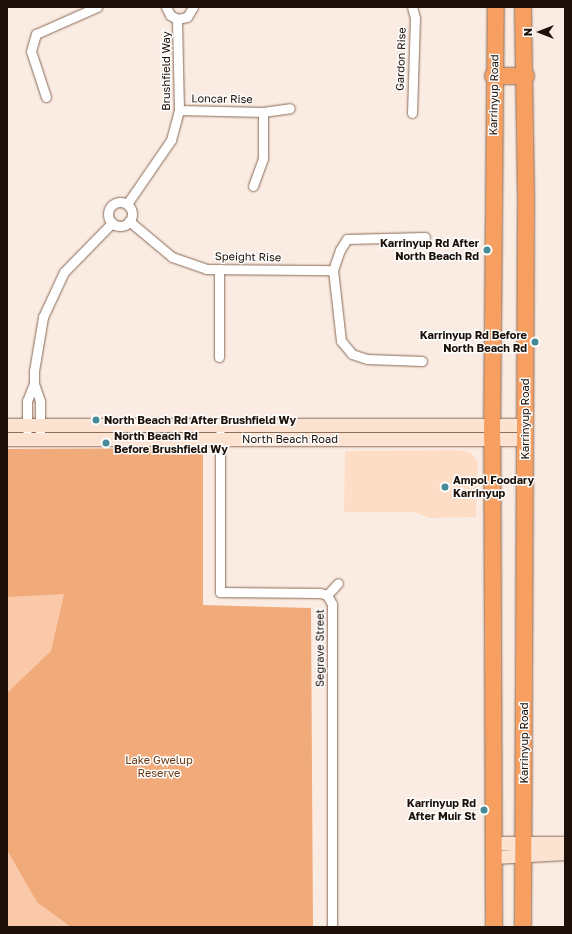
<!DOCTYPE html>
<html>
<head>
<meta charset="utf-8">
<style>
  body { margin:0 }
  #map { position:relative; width:572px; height:934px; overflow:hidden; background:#fbece3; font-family:"Golos Text",sans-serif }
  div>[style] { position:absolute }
  .built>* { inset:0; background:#feddc7 }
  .green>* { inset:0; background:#f1ab7b }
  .water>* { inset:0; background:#f9c9aa }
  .roads { filter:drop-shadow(0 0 1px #886a56) drop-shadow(0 0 1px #886a56) }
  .street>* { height:9px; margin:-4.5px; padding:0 4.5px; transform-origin:4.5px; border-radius:4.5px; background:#fff }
  .street>.ring { margin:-4.5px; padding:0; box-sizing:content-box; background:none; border:9px solid #fff; border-radius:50% }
  .secondary>* { height:13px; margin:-6.5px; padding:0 6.5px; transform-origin:6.5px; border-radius:6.5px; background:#fce2d0 }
  .highway>* { height:16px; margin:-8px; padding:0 8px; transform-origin:8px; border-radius:8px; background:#f69f61 }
  .dots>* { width:11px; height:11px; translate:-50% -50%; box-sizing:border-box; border:2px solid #fdfdfd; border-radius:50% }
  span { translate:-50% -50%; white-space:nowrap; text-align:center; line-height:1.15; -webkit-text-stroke:3px #fdfdfd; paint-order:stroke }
  .street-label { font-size:11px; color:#1c1008 }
  .poi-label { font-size:11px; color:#1c1008; font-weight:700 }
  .right { translate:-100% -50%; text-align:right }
  .left { translate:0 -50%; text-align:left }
  .park-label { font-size:11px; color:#69370f }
  .frame { position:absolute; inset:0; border:8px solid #1c1008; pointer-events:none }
  .north { position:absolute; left:520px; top:12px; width:40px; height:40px; -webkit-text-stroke:3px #fdfdfd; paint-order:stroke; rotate:270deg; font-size:11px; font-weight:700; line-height:16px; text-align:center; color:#1c1008 }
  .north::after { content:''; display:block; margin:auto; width:14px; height:18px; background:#1c1008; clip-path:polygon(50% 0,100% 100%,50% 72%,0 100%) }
</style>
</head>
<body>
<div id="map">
  <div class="built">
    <i style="clip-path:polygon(458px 450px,470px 452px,478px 462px,476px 517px,430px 518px,414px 512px,344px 512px,345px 451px)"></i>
  </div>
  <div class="green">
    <i style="clip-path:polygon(203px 448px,203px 605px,311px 608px,313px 927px,7px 927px,7px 449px)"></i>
  </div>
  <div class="water">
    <i style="clip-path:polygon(64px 594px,51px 651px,7px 693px,7px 597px)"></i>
    <i style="clip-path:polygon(7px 850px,37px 902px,71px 927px,7px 927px)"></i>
  </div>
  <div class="roads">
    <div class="street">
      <i style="left:166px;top:7px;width:9px;rotate:63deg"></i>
      <i style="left:170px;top:15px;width:8px;rotate:30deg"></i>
      <i style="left:177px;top:19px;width:10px;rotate:-11deg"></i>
      <i style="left:187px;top:17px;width:12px;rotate:-59deg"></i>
      <i style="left:46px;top:97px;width:48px;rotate:-108.1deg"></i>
      <i style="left:31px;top:51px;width:18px;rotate:-74deg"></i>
      <i style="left:36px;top:34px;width:67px;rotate:-23.9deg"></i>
      <i style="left:179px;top:110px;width:84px;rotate:1.4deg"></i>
      <i style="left:263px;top:112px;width:27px;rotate:-8deg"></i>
      <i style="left:412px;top:113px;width:95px;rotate:-88.2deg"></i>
      <i style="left:415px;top:18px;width:11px;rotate:-105deg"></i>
      <i style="left:253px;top:186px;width:30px;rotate:-70deg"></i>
      <i style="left:263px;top:158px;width:46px;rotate:-90deg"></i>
      <i class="ring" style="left:108px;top:202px;width:15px;height:15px"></i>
      <i style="left:127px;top:204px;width:78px;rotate:-55.5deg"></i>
      <i style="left:171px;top:140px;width:31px;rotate:-75deg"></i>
      <i style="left:179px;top:110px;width:91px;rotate:-91.3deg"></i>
      <i style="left:129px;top:221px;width:56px;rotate:39.9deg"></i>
      <i style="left:172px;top:257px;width:36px;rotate:19deg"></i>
      <i style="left:206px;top:269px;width:127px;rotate:0.5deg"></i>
      <i style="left:219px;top:269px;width:88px;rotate:90deg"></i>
      <i style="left:422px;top:361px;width:55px;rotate:-177.9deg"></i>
      <i style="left:367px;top:359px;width:16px;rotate:-162deg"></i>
      <i style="left:352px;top:354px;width:17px;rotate:-130deg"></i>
      <i style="left:341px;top:341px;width:71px;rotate:-96.4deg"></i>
      <i style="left:333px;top:270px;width:21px;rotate:-71deg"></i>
      <i style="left:340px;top:250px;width:13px;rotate:-58deg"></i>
      <i style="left:347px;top:239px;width:78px;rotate:-1.5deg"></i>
      <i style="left:27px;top:430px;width:29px;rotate:-90deg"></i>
      <i style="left:27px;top:401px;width:18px;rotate:-68deg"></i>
      <i style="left:220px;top:434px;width:158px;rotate:90deg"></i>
      <i style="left:220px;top:592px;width:100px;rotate:0.6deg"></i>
      <i style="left:320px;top:593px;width:7px;rotate:16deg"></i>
      <i style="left:327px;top:595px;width:10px;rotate:61deg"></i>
      <i style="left:332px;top:604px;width:323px;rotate:90deg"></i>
      <i style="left:40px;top:439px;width:38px;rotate:-90deg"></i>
      <i style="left:40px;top:401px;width:18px;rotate:-109deg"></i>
      <i style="left:34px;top:384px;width:13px;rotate:-90deg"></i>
      <i style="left:34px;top:371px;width:55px;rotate:-80.5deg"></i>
      <i style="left:43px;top:317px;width:50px;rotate:-65deg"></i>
      <i style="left:64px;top:272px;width:69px;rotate:-45.6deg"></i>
      <i style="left:327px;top:595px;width:16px;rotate:-47deg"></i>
    </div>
    <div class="secondary">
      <i style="left:7px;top:425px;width:517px"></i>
      <i style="left:7px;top:439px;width:518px"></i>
      <i style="left:494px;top:843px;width:71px"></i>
      <i style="left:494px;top:857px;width:71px;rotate:-3.2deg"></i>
    </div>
    <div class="highway">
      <i style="left:523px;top:7px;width:191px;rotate:89.1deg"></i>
      <i style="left:526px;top:198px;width:729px;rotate:90.24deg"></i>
      <i style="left:493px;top:76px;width:33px"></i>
      <i style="left:494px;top:927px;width:488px;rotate:-90.2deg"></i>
      <i style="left:492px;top:439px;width:432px;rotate:-89.5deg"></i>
    </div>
  </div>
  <div class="dots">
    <i style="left:487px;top:250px;background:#458a96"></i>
    <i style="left:535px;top:342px;background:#458a96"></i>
    <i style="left:96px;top:420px;background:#458a96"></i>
    <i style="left:106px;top:443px;background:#458a96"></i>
    <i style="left:445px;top:487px;background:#458a96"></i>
    <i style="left:484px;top:810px;background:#458a96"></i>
  </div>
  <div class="street-label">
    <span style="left:401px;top:59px;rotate:-88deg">Gardon Rise</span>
    <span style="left:166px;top:71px;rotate:-90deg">Brushfield Way</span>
    <span style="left:494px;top:95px;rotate:-89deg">Karrinyup Road</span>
    <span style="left:222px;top:99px;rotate:1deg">Loncar Rise</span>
    <span style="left:248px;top:257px;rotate:1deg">Speight Rise</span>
    <span style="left:525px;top:419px;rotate:-90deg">Karrinyup Road</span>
    <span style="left:290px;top:439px">North Beach Road</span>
    <span style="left:320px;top:648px;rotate:-90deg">Segrave Street</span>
    <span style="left:524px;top:743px;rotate:-90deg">Karrinyup Road</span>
  </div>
  <div class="poi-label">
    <span class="right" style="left:479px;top:250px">Karrinyup Rd After<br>North Beach Rd</span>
    <span class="right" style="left:527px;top:342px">Karrinyup Rd Before<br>North Beach Rd</span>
    <span class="left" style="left:104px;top:420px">North Beach Rd After Brushfield Wy</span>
    <span class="left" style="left:114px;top:443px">North Beach Rd<br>Before Brushfield Wy</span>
    <span class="left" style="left:453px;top:487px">Ampol Foodary<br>Karrinyup</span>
    <span class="right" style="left:476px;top:810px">Karrinyup Rd<br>After Muir St</span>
  </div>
  <div class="park-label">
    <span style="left:159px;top:767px">Lake Gwelup<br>Reserve</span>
  </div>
  <div class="frame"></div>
  <div class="north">N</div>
</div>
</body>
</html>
